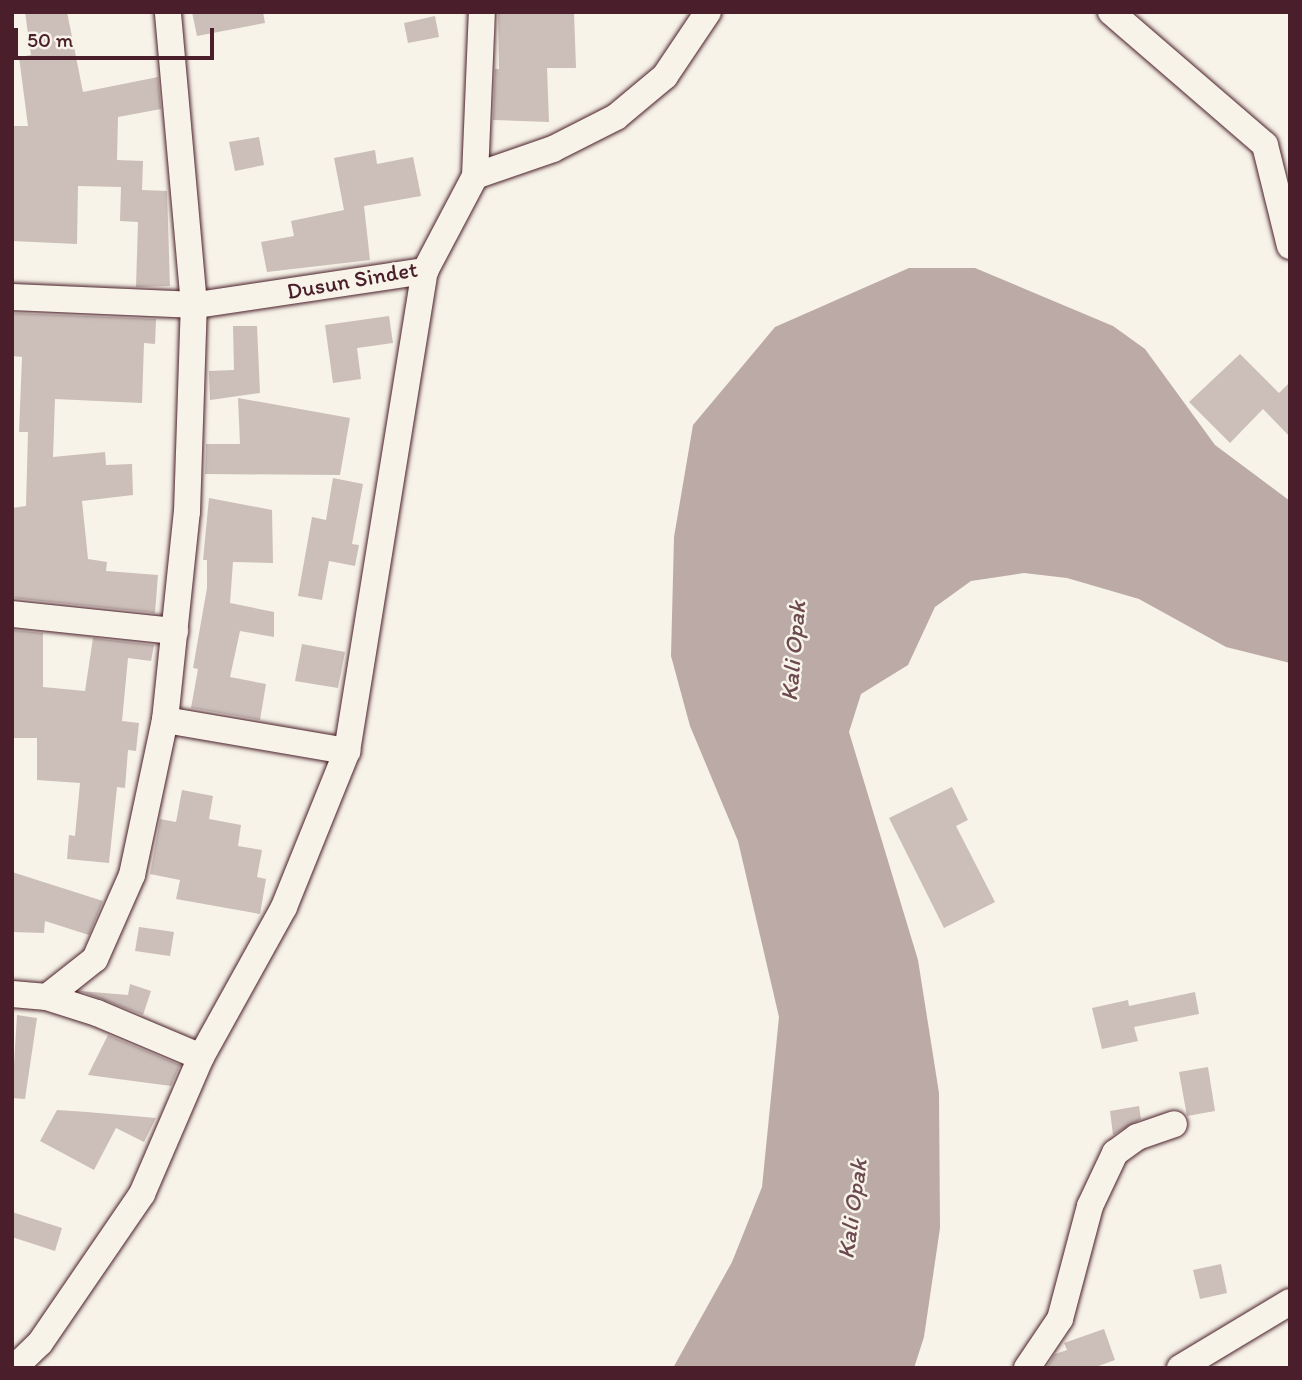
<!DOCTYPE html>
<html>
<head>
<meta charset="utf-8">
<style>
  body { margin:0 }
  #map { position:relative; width:1302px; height:1380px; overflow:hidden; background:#f7f3e8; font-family:Itim,sans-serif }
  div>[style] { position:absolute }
  .water>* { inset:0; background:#bcaaa7 }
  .building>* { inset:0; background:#ccbfb9 }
  .roads { filter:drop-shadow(0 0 2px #4a1f2b) drop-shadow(0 0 2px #4a1f2b) }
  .minor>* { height:26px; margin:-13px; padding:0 13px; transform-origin:13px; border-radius:13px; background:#f7f3e8 }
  span { translate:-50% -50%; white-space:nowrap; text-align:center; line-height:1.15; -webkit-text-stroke:5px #f7f3e8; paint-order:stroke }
  .street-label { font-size:23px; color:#4a1f2b }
  .water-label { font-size:24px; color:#6c4950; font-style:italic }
  .frame { position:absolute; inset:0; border:14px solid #4a1f2b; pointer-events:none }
  .scale { position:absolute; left:14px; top:28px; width:200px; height:32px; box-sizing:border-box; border:4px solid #4a1f2b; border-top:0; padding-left:9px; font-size:21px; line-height:24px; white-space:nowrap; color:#4a1f2b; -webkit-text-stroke:5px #f7f3e8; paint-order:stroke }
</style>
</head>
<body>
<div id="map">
  <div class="water">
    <i style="clip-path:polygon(909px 268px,975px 268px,1113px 326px,1145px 349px,1215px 445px,1290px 501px,1290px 663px,1226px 647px,1139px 599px,1067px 578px,1024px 573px,971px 581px,935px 607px,908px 665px,861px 694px,849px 732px,918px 960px,939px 1093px,940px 1228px,924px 1337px,914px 1368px,673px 1368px,732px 1262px,762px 1187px,779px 1017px,738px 841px,690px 726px,671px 656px,674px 537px,693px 425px,775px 327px)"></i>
  </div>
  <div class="building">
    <i style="clip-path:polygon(25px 12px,67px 12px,83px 92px,158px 77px,161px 109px,118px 117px,117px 160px,143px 161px,142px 190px,167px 191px,170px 286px,136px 287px,138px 222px,120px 221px,121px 187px,78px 186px,77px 244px,12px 241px,12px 126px,28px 126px,19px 57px,31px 55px)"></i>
    <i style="clip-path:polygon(192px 12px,263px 12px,265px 23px,197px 36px)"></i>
    <i style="clip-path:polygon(498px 12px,574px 12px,576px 68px,547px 68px,549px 122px,493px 120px,495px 69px,499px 69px)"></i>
    <i style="clip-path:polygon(435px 16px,439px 37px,408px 43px,404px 23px)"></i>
    <i style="clip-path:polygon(259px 137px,264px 165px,235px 171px,229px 142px)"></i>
    <i style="clip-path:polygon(375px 150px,377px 164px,413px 157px,421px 196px,364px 206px,370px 260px,267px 272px,261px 242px,294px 236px,291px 221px,344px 210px,334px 158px)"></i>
    <i style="clip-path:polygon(12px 313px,156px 319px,155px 344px,144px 343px,142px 403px,55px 399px,53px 457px,105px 452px,106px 465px,132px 464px,133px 495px,82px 501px,88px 559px,107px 562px,106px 571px,158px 575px,155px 613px,12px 598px,12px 508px,26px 506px,28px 432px,19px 432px,22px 357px,12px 356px)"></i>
    <i style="clip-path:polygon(389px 316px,393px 343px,357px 348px,361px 379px,333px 383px,325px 325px)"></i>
    <i style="clip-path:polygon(233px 326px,257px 326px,260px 393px,210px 400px,209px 371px,234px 370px)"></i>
    <i style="clip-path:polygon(1240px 354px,1279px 393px,1290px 382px,1290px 437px,1263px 409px,1230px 443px,1189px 402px)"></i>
    <i style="clip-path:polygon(238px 398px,350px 418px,340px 475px,205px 474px,206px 444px,240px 444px)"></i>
    <i style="clip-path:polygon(333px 478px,363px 484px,352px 544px,359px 545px,355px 566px,329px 561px,322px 600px,298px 596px,312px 517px,326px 520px)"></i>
    <i style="clip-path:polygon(209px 498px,272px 510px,273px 563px,233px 562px,230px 603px,274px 612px,274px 637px,240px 631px,230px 677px,266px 684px,260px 720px,191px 708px,198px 669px,193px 668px,207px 588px,207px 560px,203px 560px)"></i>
    <i style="clip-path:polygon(13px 630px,43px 633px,43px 687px,85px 691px,93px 638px,154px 645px,151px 661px,128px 658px,122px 721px,139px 723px,136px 751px,128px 750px,125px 788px,117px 787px,109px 863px,67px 859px,69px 835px,75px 836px,80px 783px,37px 780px,37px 738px,12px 738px)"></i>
    <i style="clip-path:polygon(302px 644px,345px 652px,338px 688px,295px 681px)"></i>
    <i style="clip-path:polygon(952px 787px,968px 820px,956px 826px,995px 902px,944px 928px,889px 818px)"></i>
    <i style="clip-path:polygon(182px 790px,213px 796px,209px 819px,241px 825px,238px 846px,262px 850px,257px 877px,266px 879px,260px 914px,176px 899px,180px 880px,150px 874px,160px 819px,176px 822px)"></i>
    <i style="clip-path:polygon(12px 872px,103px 901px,89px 935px,45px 921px,44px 933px,12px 932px)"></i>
    <i style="clip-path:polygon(139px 927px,174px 932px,170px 956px,135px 951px)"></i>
    <i style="clip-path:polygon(130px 984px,151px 991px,143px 1015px,80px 991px,128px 995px)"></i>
    <i style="clip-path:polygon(1195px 992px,1199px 1014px,1134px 1027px,1138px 1041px,1102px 1049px,1092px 1008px,1128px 1000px,1129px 1006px)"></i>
    <i style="clip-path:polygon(17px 1015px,37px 1018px,25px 1099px,12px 1098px)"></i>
    <i style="clip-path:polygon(108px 1035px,180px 1065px,171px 1086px,88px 1075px)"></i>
    <i style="clip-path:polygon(1208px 1067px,1215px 1111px,1187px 1116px,1179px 1072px)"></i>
    <i style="clip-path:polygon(1139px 1106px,1141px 1119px,1113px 1135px,1110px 1111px)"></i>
    <i style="clip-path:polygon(57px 1110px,87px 1112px,156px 1118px,144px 1142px,116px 1128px,94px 1170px,40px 1141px)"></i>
    <i style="clip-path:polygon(12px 1212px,62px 1228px,55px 1251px,12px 1237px)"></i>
    <i style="clip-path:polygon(1221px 1264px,1227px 1293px,1200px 1299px,1193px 1270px)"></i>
    <i style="clip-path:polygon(1104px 1329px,1115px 1360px,1093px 1368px,1046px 1368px,1055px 1354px,1067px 1350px,1064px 1343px)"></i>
  </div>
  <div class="roads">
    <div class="minor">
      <i style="left:1111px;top:12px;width:203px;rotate:40.8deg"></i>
      <i style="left:1265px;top:145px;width:104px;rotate:76.1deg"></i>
      <i style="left:475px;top:176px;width:83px;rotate:-19.1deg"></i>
      <i style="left:553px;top:149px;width:71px;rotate:-26.9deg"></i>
      <i style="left:616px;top:117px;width:64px;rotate:-39.9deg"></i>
      <i style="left:665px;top:76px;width:77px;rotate:-56.1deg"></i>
      <i style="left:12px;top:297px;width:185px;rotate:2.5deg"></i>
      <i style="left:197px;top:305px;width:231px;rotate:-8.5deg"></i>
      <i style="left:12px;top:614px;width:164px;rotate:6deg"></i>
      <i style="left:165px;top:720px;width:185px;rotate:9.7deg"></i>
      <i style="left:12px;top:994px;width:35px;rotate:5deg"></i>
      <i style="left:47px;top:997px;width:52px;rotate:17.7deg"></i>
      <i style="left:97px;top:1013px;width:113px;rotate:22.9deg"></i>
      <i style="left:47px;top:997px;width:61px;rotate:-38.4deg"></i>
      <i style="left:95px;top:959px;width:92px;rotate:-66.2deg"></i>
      <i style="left:132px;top:875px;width:158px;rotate:-78deg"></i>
      <i style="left:165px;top:720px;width:209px;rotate:-84deg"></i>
      <i style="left:187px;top:512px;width:207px;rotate:-88.1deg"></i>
      <i style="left:194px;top:305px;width:294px;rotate:-95.1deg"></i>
      <i style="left:14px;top:1368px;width:36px;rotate:-44deg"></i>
      <i style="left:40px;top:1343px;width:181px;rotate:-55.6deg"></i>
      <i style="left:142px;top:1194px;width:149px;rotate:-66.7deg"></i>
      <i style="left:201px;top:1057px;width:171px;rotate:-61deg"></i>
      <i style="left:284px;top:907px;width:168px;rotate:-68deg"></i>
      <i style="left:347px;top:751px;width:486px;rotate:-80.8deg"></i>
      <i style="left:425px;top:271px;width:107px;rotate:-62.2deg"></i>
      <i style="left:475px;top:176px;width:164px;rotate:-87.6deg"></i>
      <i style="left:1027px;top:1368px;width:59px;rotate:-56deg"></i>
      <i style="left:1060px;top:1319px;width:117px;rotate:-75.1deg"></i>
      <i style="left:1090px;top:1206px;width:59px;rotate:-64.7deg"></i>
      <i style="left:1115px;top:1153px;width:27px;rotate:-36deg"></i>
      <i style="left:1137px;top:1137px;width:39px;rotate:-19deg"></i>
      <i style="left:1180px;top:1368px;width:128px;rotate:-31deg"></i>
    </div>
  </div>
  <div class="street-label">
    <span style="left:352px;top:280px;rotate:-10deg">Dusun Sindet</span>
  </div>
  <div class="water-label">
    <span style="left:793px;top:651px;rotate:-85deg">Kali Opak</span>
    <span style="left:852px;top:1209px;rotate:-82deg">Kali Opak</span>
  </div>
  <div class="frame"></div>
  <div class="scale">50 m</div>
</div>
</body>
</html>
